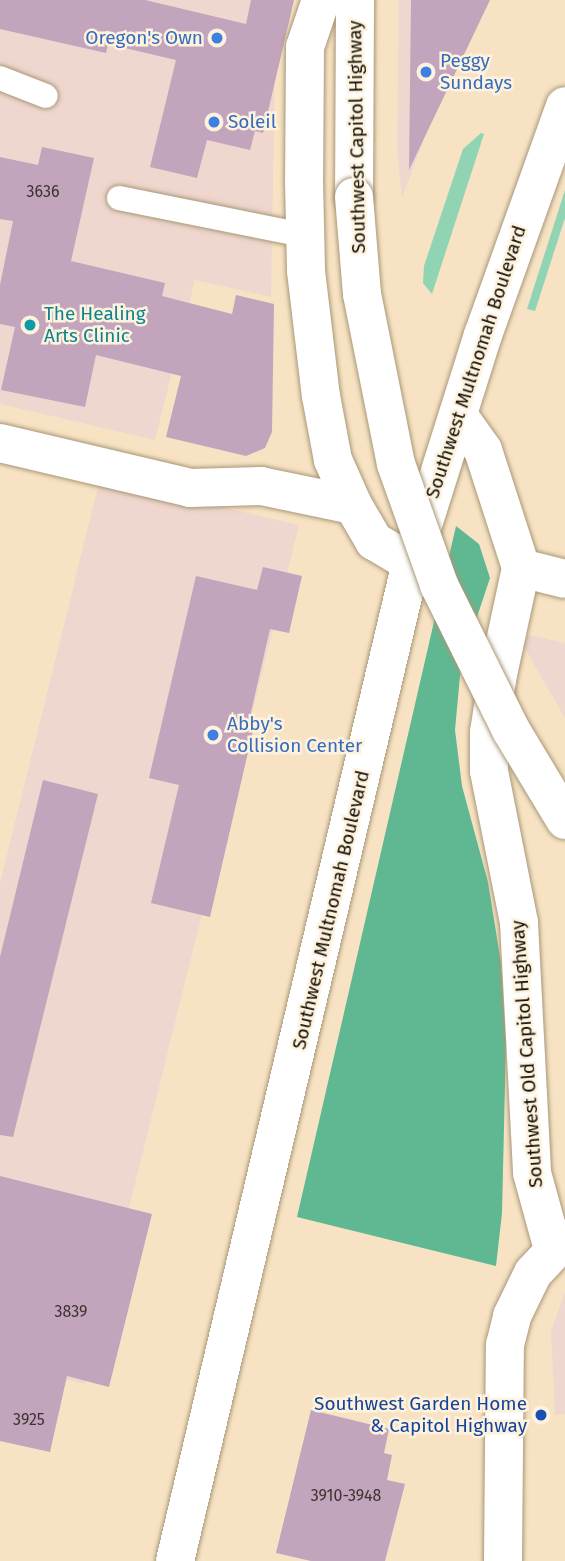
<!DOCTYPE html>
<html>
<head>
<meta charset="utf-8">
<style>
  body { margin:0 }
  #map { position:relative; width:565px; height:1561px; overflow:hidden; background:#f7e3c3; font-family:"Fira Sans",sans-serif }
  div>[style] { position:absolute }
  .commercial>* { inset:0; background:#efd6ce }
  .green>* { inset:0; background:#91d4b4 }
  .forest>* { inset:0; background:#5fb892 }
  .building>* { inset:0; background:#c2a4bc }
  .roads { filter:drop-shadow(0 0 2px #a99778) drop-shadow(0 0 2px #a99778) }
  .service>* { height:24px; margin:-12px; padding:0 12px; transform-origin:12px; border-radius:12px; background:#fff }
  .minor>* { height:38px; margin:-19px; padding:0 19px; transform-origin:19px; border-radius:19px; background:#fff }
  .tertiary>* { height:38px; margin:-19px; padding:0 19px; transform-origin:19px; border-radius:19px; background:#fff }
  .secondary>* { height:38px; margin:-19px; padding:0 19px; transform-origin:19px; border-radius:19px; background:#fff }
  .bridges { filter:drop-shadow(0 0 2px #a99778) drop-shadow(0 0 2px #a99778) }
  .tertiary-bridge>* { height:38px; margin:-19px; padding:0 19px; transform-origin:19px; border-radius:19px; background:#fff }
  .dots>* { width:19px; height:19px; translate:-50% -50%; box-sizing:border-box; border:4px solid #fdf2de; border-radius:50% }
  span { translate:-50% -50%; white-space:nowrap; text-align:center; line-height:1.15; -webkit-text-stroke:5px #fdf2de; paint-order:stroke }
  .number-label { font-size:16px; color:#3f3331 }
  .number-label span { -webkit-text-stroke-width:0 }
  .shop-label { font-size:19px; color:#366cbe }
  .right { translate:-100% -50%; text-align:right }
  .left { translate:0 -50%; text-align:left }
  .street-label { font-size:19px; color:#130d03 }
  .culture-label { font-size:19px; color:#0d838f }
  .transit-label { font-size:19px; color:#164399 }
</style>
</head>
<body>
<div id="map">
  <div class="commercial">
    <i style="clip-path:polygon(0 0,276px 0,271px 297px,195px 280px,155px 440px,0 404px)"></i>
    <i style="clip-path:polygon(399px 0,476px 0,402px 198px,397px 148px)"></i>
    <i style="clip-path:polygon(100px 479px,299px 525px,85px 1384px,0 1363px,0 883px)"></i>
    <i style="clip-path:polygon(528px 635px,565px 643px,565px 718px,524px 647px)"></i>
    <i style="clip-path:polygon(565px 1292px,565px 1414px,555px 1415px,551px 1331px)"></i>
  </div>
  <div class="green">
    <i style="clip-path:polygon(481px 133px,484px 134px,432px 294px,423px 283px,424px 266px,463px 149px)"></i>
    <i style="clip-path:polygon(565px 190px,565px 218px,535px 311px,527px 309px)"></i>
  </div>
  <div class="forest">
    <i style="clip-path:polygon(456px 526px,479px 544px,490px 578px,461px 665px,455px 730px,462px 786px,488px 882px,501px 963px,506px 1042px,502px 1213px,496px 1266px,297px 1217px)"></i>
  </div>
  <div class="building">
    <i style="clip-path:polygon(0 0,145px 0,246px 24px,251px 0,294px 0,263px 133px,255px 131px,250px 150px,207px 140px,197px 178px,150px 167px,176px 60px,108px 44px,106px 53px,0 29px)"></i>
    <i style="clip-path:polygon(411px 0,490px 0,409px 170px)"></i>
    <i style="clip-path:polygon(42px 147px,94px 158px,71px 261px,165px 283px,162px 296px,232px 314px,236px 295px,274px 304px,272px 432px,265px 448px,246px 456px,166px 437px,181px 376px,96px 355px,85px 407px,1px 390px,15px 327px,0 324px,0 285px,13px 221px,0 219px,0 157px,38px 165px)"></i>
    <i style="clip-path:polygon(263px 567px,302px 576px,289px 633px,270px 629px,249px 721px,255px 722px,210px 917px,151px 903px,179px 785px,149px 778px,196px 576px,257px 590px)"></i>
    <i style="clip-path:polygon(43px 780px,98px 794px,13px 1137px,0 1135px,0 957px)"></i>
    <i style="clip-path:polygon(0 1176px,152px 1214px,109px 1387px,67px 1376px,50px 1452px,0 1441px)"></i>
    <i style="clip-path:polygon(311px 1410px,389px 1429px,384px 1453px,392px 1455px,387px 1480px,405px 1484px,385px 1561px,311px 1561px,276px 1553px)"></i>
  </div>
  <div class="roads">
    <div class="service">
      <i style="left:0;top:78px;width:49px;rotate:21.4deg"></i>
      <i style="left:119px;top:198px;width:192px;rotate:11.4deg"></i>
    </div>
    <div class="minor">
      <i style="left:321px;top:0;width:50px;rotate:108.8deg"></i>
      <i style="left:305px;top:47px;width:134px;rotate:90.4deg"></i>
      <i style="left:304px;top:181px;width:90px;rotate:88.7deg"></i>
      <i style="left:306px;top:271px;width:126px;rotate:83.2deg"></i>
      <i style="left:321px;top:396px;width:65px;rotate:79.4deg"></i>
      <i style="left:333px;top:460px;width:49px;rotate:66deg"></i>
      <i style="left:353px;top:505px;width:42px;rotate:59.7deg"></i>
      <i style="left:374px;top:541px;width:43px;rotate:30.7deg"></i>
      <i style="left:458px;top:415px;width:43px;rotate:54.5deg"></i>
      <i style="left:483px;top:450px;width:124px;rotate:72.1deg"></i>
      <i style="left:521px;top:568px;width:108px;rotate:102.2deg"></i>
      <i style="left:498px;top:674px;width:59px;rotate:98.8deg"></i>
      <i style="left:489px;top:732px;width:39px;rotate:90deg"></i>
      <i style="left:489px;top:771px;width:155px;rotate:78.8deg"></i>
      <i style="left:519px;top:923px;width:250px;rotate:87deg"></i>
      <i style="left:532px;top:1173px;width:79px;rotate:74.6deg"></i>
      <i style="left:0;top:443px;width:195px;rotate:13.3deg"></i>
      <i style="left:190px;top:488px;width:71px;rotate:-1.6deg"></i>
      <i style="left:261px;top:486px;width:94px;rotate:11.7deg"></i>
      <i style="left:521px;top:568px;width:45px;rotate:14deg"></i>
    </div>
    <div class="tertiary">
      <i style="left:354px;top:197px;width:197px;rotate:-89.7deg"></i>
      <i style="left:503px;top:1561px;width:216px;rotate:-89.5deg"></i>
      <i style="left:505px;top:1345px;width:30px;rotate:-76deg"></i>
      <i style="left:512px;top:1316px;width:48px;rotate:-64deg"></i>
      <i style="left:533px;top:1273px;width:47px;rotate:-46.7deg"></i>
    </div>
    <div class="secondary">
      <i style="left:175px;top:1561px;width:1026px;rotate:-76.7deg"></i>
      <i style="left:411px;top:563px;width:239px;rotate:-72.5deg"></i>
      <i style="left:483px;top:335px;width:243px;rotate:-70.3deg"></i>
    </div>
  </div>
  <div class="bridges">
    <div class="tertiary-bridge">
      <i style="left:354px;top:197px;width:97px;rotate:85.3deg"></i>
      <i style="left:362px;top:294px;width:173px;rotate:78.7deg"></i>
      <i style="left:396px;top:464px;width:128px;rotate:70.4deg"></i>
      <i style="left:439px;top:585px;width:162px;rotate:63.6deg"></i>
      <i style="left:511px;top:730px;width:105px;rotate:59deg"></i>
    </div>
  </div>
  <div class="dots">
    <i style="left:217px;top:38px;background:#3f7fe0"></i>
    <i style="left:426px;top:72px;background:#3f7fe0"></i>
    <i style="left:214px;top:122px;background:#3f7fe0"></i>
    <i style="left:30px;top:325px;background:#0f9aa8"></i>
    <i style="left:213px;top:735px;background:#3f7fe0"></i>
    <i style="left:541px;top:1415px;background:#1a4fb4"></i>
  </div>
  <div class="number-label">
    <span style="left:43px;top:192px">3636</span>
    <span style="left:71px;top:1312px">3839</span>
    <span style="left:29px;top:1420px">3925</span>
    <span style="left:346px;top:1496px">3910-3948</span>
  </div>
  <div class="shop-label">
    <span class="right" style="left:203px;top:38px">Oregon's Own</span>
    <span class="left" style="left:440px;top:72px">Peggy<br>Sundays</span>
    <span class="left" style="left:228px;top:122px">Soleil</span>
    <span class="left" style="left:227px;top:735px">Abby's<br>Collision Center</span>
  </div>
  <div class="street-label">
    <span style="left:357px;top:137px;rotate:-91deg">Southwest Capitol Highway</span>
    <span style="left:476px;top:362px;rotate:-72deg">Southwest Multnomah Boulevard</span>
    <span style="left:331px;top:910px;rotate:-77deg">Southwest Multnomah Boulevard</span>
    <span style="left:527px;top:1054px;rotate:-94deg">Southwest Old Capitol Highway</span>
  </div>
  <div class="culture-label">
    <span class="left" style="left:44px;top:325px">The Healing<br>Arts Clinic</span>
  </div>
  <div class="transit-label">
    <span class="right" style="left:527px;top:1415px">Southwest Garden Home<br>&amp; Capitol Highway</span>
  </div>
</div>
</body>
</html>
